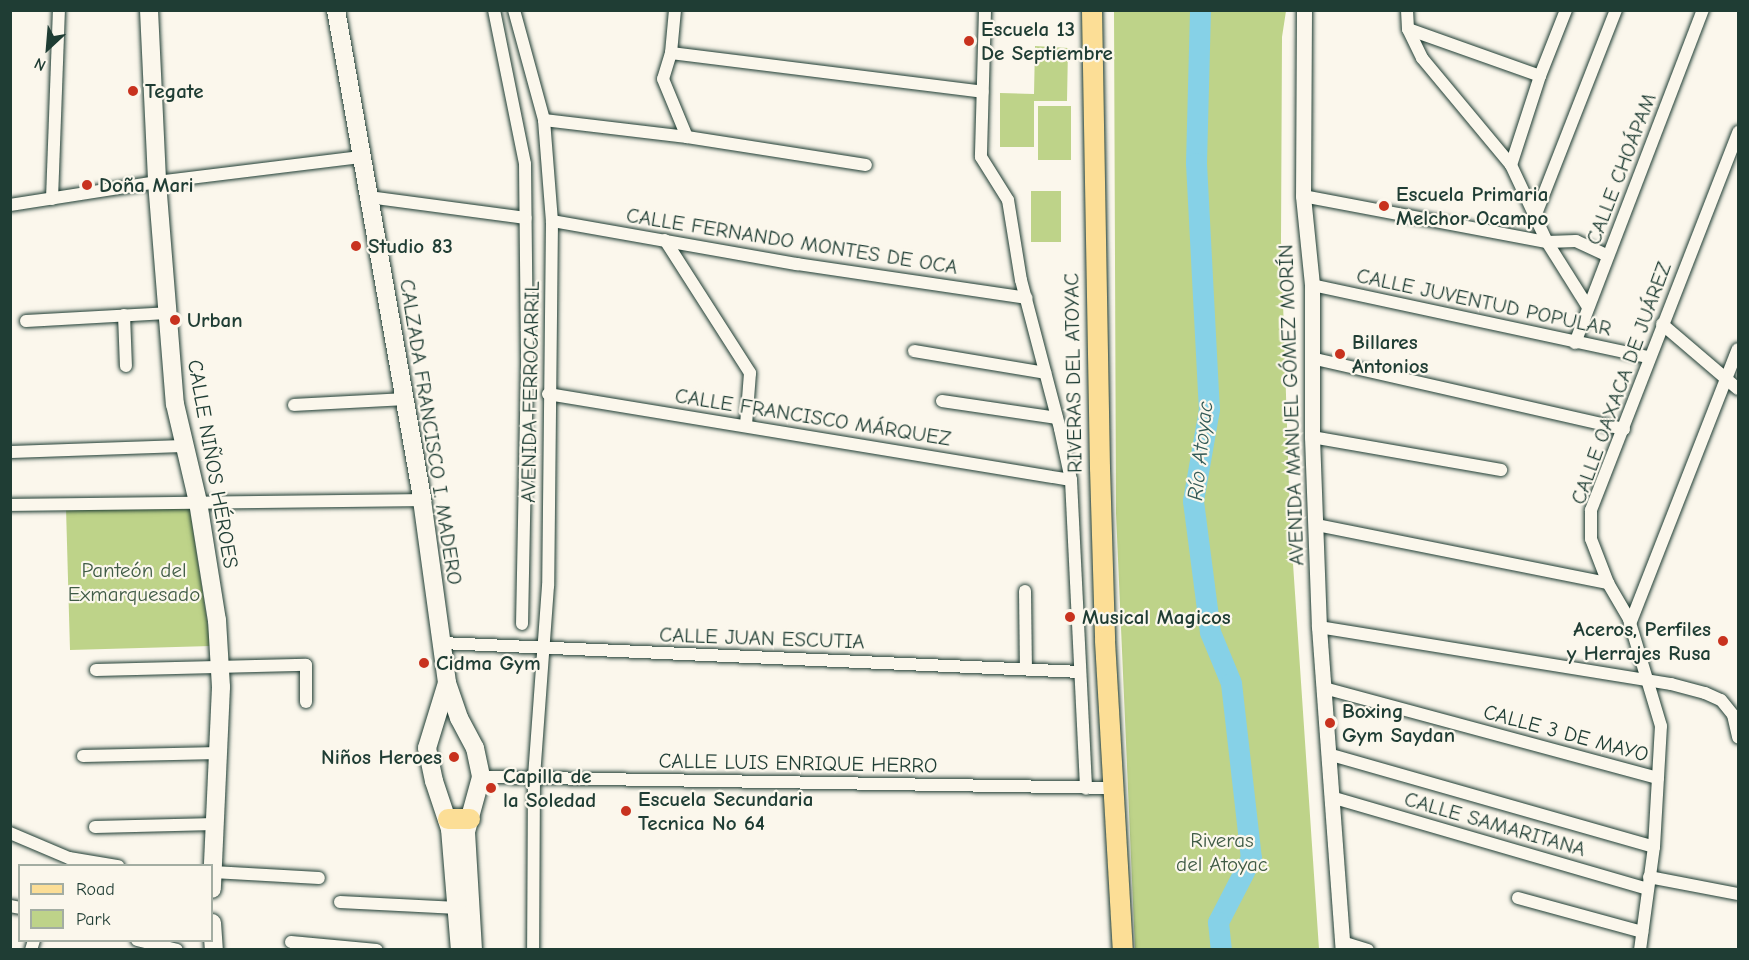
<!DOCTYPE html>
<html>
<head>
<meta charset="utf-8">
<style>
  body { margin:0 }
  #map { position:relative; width:1749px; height:960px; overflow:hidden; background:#fbf7ec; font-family:"Comic Neue",sans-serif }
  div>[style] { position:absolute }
  .green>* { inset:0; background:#bed389 }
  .river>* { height:21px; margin:-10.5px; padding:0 10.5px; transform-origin:10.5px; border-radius:10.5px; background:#86d1e7 }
  .roads { filter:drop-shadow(0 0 2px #1f3d34) drop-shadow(0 0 2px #1f3d34) }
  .minor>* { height:12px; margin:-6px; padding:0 6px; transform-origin:6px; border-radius:6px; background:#fbf7ec }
  .tertiary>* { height:15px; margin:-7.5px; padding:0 7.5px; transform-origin:7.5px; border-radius:7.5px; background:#fbf7ec }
  .secondary>* { height:18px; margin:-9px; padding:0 9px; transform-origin:9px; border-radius:9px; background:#fbf7ec }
  .primary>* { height:20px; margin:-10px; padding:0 10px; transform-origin:10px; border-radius:10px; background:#fcde96 }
  .dots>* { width:16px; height:16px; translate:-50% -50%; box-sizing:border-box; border:3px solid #fbf7ec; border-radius:50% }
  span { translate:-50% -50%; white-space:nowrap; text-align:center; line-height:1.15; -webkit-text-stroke:4.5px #fbf7ec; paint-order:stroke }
  .poi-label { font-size:21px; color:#1f3d34; font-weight:700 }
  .left { translate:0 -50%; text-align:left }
  .right { translate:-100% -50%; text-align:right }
  .street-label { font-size:21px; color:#1f3d34 }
  .park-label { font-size:21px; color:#3f5b45 }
  .water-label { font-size:22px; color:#345b58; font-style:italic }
  .frame { position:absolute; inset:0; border:12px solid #1f3d34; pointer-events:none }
  .legend { position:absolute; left:18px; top:864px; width:195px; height:78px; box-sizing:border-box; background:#fbf7ec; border:2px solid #a3ada2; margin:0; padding:8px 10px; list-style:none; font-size:18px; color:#1f3d34 }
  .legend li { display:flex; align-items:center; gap:12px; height:30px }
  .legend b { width:30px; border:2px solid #a3ada2 }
  .north { position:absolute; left:18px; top:18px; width:60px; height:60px; -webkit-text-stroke:4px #fbf7ec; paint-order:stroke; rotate:206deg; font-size:16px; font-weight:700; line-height:24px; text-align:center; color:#1f3d34 }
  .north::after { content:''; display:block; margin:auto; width:21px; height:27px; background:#1f3d34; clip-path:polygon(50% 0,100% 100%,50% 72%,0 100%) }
</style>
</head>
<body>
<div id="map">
  <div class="green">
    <i style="clip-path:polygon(1114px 11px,1286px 11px,1282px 37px,1281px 240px,1290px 519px,1319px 949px,1135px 949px,1116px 513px)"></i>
    <i style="clip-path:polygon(1035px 46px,1068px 48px,1067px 101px,1034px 101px,1034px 147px,1000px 147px,1000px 93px,1034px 94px)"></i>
    <i style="clip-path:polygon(1038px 106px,1071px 106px,1071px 160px,1038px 160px)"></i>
    <i style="clip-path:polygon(1031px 191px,1061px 191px,1061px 242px,1031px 242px)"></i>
    <i style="clip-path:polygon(189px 504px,211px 646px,70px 650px,66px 508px)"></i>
  </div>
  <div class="river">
    <i style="left:1200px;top:10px;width:153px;rotate:91.5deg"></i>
    <i style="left:1196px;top:163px;width:246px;rotate:87deg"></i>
    <i style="left:1209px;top:409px;width:93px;rotate:99.9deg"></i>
    <i style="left:1193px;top:501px;width:132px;rotate:82.6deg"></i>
    <i style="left:1210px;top:632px;width:55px;rotate:67.6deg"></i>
    <i style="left:1231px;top:683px;width:176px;rotate:83.5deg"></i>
    <i style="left:1251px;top:858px;width:72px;rotate:117.3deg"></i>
    <i style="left:1218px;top:922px;width:28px;rotate:84deg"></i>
  </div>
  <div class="roads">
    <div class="minor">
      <i style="left:494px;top:10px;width:157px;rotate:78.6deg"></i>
      <i style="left:525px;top:164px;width:201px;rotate:89.4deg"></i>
      <i style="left:527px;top:365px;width:259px;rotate:91.1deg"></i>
      <i style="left:514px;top:10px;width:114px;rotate:74.7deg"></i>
      <i style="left:544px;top:120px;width:101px;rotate:85.5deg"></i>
      <i style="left:552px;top:221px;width:365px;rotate:90.6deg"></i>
      <i style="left:548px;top:586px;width:192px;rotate:94.2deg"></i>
      <i style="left:534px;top:777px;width:173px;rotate:90.3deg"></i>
      <i style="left:675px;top:10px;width:43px;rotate:95.3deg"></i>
      <i style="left:671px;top:53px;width:27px;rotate:107deg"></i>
      <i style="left:663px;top:79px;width:63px;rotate:67.5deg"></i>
      <i style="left:985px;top:10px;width:147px;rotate:91.6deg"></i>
      <i style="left:981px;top:157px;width:51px;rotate:57.9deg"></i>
      <i style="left:1008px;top:200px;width:81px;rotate:80.8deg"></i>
      <i style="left:1021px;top:280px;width:154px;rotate:75.3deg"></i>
      <i style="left:1060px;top:429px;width:52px;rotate:77.8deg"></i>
      <i style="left:1071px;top:480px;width:309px;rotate:87.2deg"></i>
      <i style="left:1407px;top:10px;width:19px;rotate:87deg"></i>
      <i style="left:1408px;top:29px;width:32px;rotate:64deg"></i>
      <i style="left:1422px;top:58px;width:139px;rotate:50.2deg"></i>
      <i style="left:1566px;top:10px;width:71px;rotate:111.5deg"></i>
      <i style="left:1540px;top:76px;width:94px;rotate:108deg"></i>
      <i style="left:1511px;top:165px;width:85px;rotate:64.9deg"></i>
      <i style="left:1547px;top:242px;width:77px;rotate:57.8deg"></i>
      <i style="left:1408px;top:29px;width:140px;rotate:19.6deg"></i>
      <i style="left:671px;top:53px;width:314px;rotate:7.1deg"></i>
      <i style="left:544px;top:120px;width:144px;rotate:6.8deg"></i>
      <i style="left:687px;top:137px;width:181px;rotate:8.9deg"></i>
      <i style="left:1303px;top:196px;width:248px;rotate:10.7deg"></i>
      <i style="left:1547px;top:242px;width:29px;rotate:-2deg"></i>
      <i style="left:1576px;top:241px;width:35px;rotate:25deg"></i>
      <i style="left:369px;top:197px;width:158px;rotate:7.6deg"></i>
      <i style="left:52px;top:199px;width:189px;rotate:-87.9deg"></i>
      <i style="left:10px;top:205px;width:149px;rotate:-8.9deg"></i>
      <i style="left:157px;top:182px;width:205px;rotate:-7deg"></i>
      <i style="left:1536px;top:214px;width:219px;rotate:-68.6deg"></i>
      <i style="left:552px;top:221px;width:249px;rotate:10deg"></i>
      <i style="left:797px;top:264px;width:232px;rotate:8.4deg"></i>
      <i style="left:665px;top:240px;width:158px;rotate:57.4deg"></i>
      <i style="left:750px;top:373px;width:52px;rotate:94.4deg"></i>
      <i style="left:1312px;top:285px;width:345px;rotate:12.1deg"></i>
      <i style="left:124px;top:315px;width:51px;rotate:87.8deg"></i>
      <i style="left:26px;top:321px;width:141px;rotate:-3.2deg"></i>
      <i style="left:1662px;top:324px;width:100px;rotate:40.5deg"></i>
      <i style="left:1575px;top:343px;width:357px;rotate:-69deg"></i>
      <i style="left:914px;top:351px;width:133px;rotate:9.5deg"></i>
      <i style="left:1311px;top:358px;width:321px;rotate:12.8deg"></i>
      <i style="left:548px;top:394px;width:530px;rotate:9.34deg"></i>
      <i style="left:942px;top:401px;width:116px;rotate:8.4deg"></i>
      <i style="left:294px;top:405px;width:111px;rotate:-3.1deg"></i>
      <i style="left:1312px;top:437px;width:192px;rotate:9.9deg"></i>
      <i style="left:10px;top:452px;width:174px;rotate:-2deg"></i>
      <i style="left:10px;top:505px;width:412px;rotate:-0.7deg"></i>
      <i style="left:1317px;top:525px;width:297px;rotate:11.3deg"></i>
      <i style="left:1025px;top:591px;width:78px;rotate:89.3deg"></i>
      <i style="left:1630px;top:624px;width:295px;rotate:-68.6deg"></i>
      <i style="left:1319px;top:627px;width:357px;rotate:9.2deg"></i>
      <i style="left:1671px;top:684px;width:35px;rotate:15deg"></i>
      <i style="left:1705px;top:693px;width:17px;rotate:24deg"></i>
      <i style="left:1721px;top:700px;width:19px;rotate:51deg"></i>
      <i style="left:1733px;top:715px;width:23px;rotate:77deg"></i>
      <i style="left:442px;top:643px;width:639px;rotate:2.6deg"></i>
      <i style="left:96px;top:670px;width:210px;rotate:-1.4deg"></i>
      <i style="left:306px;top:665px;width:37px;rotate:90deg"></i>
      <i style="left:1324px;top:688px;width:346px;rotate:15.1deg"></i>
      <i style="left:1328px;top:754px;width:339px;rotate:15.9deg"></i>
      <i style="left:83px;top:756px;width:136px;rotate:-1.3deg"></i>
      <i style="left:481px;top:777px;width:634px;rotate:0.99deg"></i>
      <i style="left:1331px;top:797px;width:329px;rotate:16.2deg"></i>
      <i style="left:95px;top:827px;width:120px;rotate:-1.4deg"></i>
      <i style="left:10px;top:833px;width:64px;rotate:23deg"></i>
      <i style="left:69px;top:858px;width:50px;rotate:9.3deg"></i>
      <i style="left:213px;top:872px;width:106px;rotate:3.2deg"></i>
      <i style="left:1649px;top:877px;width:91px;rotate:10.8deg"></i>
      <i style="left:1518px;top:898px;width:129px;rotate:15.3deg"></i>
      <i style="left:340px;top:902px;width:118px;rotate:2.9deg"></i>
      <i style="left:10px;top:906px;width:10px;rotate:11deg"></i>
      <i style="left:137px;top:940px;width:41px;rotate:14deg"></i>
      <i style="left:291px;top:942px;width:86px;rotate:5.3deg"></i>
      <i style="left:1342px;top:942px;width:27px;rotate:17deg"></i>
      <i style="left:31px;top:950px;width:10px;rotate:-73deg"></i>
      <i style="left:1640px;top:950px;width:104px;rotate:-82.3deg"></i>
      <i style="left:1654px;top:847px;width:121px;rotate:-86.7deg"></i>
      <i style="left:1661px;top:726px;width:112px;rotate:-106.7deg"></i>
      <i style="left:1629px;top:619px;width:42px;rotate:-120.3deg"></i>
      <i style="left:1608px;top:583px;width:47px;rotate:-111.1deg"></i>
      <i style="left:1591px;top:539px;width:29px;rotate:-90deg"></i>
      <i style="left:1591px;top:510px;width:406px;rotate:-68.7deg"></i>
    </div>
    <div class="tertiary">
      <i style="left:1304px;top:10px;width:186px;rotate:90.3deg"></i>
      <i style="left:1303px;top:196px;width:89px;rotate:84.2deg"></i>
      <i style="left:1312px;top:285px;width:152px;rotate:90deg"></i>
      <i style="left:1312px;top:437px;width:190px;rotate:87.9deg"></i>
      <i style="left:1319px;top:627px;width:324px;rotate:85.8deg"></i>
    </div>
    <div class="secondary">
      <i style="left:149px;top:10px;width:172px;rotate:87.3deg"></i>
      <i style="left:157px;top:182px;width:223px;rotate:85.4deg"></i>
      <i style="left:175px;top:404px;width:101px;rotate:76.8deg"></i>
      <i style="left:198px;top:502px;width:120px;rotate:80.9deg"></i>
      <i style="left:217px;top:620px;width:67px;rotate:86.6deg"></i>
      <i style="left:221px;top:687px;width:202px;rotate:92.6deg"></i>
      <i style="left:336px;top:10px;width:497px;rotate:80deg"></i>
      <i style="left:422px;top:500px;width:185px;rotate:82.2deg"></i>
      <i style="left:447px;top:683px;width:37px;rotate:71deg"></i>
      <i style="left:459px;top:718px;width:34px;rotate:62deg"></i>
      <i style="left:475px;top:748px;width:30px;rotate:78deg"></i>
      <i style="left:481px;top:777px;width:57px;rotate:105.3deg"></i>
      <i style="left:466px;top:832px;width:118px;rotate:86.6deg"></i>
      <i style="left:447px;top:683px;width:68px;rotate:107.1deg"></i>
      <i style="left:427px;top:748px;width:34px;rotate:78deg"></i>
      <i style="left:434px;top:781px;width:51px;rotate:71.6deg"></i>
      <i style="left:450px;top:829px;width:121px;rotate:85.3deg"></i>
      <i style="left:212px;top:923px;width:27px;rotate:86deg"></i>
    </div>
    <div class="primary">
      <i style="left:1092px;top:10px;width:458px;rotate:89deg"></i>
      <i style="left:1100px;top:468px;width:173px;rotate:88.3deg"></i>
      <i style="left:1105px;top:641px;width:310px;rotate:86.7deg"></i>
      <i style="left:448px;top:819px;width:22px"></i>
    </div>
  </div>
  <div class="dots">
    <i style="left:969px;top:41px;background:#c8321e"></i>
    <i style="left:133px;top:91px;background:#c8321e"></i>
    <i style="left:87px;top:185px;background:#c8321e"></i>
    <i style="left:1384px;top:206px;background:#c8321e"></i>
    <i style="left:356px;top:246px;background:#c8321e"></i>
    <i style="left:175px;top:320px;background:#c8321e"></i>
    <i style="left:1340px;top:354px;background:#c8321e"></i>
    <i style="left:1070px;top:617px;background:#c8321e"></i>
    <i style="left:1723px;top:641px;background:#c8321e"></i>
    <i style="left:424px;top:663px;background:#c8321e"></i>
    <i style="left:1330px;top:723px;background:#c8321e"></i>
    <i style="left:454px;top:757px;background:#c8321e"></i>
    <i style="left:491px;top:788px;background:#c8321e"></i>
    <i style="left:626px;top:811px;background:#c8321e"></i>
  </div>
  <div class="poi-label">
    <span class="left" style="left:981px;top:41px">Escuela 13<br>De Septiembre</span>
    <span class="left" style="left:145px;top:91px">Tegate</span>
    <span class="left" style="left:99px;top:185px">Doña Mari</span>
    <span class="left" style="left:1396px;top:206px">Escuela Primaria<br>Melchor Ocampo</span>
    <span class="left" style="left:368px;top:246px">Studio 83</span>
    <span class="left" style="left:187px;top:320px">Urban</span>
    <span class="left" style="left:1352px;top:354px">Billares<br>Antonios</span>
    <span class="left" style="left:1082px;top:617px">Musical Magicos</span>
    <span class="right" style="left:1711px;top:641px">Aceros, Perfiles<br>y Herrajes Rusa</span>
    <span class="left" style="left:436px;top:663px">Cidma Gym</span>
    <span class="left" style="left:1342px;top:723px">Boxing<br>Gym Saydan</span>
    <span class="right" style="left:442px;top:757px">Niños Heroes</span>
    <span class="left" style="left:503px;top:788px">Capilla de<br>la Soledad</span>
    <span class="left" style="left:638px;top:811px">Escuela Secundaria<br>Tecnica No 64</span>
  </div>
  <div class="street-label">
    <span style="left:1621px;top:169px;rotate:-69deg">CALLE CHOÁPAM</span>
    <span style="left:792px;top:241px;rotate:9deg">CALLE FERNANDO MONTES DE OCA</span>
    <span style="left:1484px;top:302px;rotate:12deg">CALLE JUVENTUD POPULAR</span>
    <span style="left:1073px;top:373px;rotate:-91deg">RIVERAS DEL ATOYAC</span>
    <span style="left:1621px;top:383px;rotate:-70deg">CALLE OAXACA DE JUÁREZ</span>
    <span style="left:530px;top:392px;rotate:-89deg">AVENIDA FERROCARRIL</span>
    <span style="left:1291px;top:405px;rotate:-92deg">AVENIDA MANUEL GÓMEZ MORÍN</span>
    <span style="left:813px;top:417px;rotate:9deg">CALLE FRANCISCO MÁRQUEZ</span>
    <span style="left:431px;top:432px;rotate:81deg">CALZADA FRANCISCO I. MADERO</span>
    <span style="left:213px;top:464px;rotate:80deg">CALLE NIÑOS HÉROES</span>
    <span style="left:762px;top:638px;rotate:2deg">CALLE JUAN ESCUTIA</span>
    <span style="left:1566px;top:733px;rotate:15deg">CALLE 3 DE MAYO</span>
    <span style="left:798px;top:763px;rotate:1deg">CALLE LUIS ENRIQUE HERRO</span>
    <span style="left:1495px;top:824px;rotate:16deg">CALLE SAMARITANA</span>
  </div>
  <div class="park-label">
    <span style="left:134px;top:582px">Panteón del<br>Exmarquesado</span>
    <span style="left:1222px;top:852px">Riveras<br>del Atoyac</span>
  </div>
  <div class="water-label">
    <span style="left:1201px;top:451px;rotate:-84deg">Río Atoyac</span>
  </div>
  <div class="frame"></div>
  <ul class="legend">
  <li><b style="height:8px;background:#fcde96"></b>Road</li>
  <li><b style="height:16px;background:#bed389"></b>Park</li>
  </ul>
  <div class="north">N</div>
</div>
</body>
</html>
